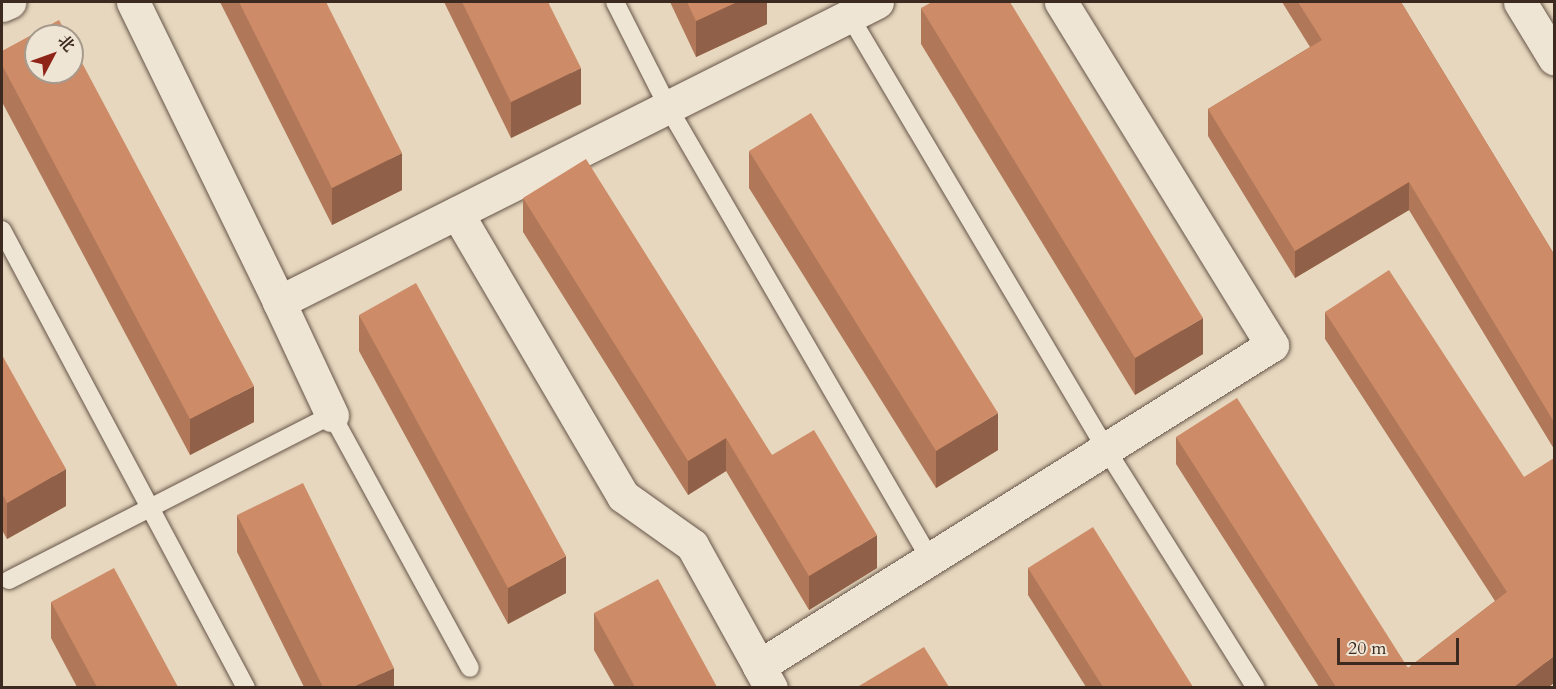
<!DOCTYPE html>
<html>
<head>
<meta charset="utf-8">
<style>
  body { margin:0 }
  #map { position:relative; width:1556px; height:689px; overflow:hidden; background:#e6d7be; font-family:Cardo,"Noto Serif SC",serif }
  div>[style] { position:absolute }
  .roads { filter:drop-shadow(0 0 2px #665548) drop-shadow(0 0 2px #665548) }
  .service>* { height:18px; margin:-9px; padding:0 9px; transform-origin:9px; border-radius:9px; background:#efe5d5 }
  .minor>* { height:33px; margin:-16.5px; padding:0 16.5px; transform-origin:16.5px; border-radius:16.5px; background:#efe5d5 }
  .tertiary>* { height:33px; margin:-16.5px; padding:0 16.5px; transform-origin:16.5px; border-radius:16.5px; background:#efe5d5 }
  .wall>* { inset:0; background:#b07859 }
  .shaded-wall>* { inset:0; background:#906148 }
  .building>* { inset:0; background:#cd8b67 }
  span { translate:-50% -50%; white-space:nowrap; text-align:center; line-height:1.15; -webkit-text-stroke:4.5px #efe5d5; paint-order:stroke }
  .frame { position:absolute; inset:0; border:3px solid #3c2a20; pointer-events:none }
  .north { position:absolute; left:24px; top:24px; width:60px; height:60px; box-sizing:border-box; background:#efe5d5; border:2px solid #a79a8d; border-radius:50%; rotate:49deg; font-size:16px; font-weight:700; line-height:24px; text-align:center; color:#3c2a20 }
  .north::after { content:''; display:block; margin:auto; width:21px; height:27px; background:#8f2418; clip-path:polygon(50% 0,100% 100%,50% 72%,0 100%) }
  .scale { position:absolute; left:1337px; top:638px; width:122px; height:27px; box-sizing:border-box; border:3px solid #3c2a20; border-top:0; padding-left:8px; font-size:18px; line-height:21px; white-space:nowrap; color:#3c2a20; -webkit-text-stroke:4px #efe5d5; paint-order:stroke }
</style>
</head>
<body>
<div id="map">
  <div class="roads">
    <div class="service">
      <i style="left:615px;top:2px;width:118px;rotate:63.2deg"></i>
      <i style="left:668px;top:107px;width:522px;rotate:59.9deg"></i>
      <i style="left:849px;top:15px;width:504px;rotate:59.37deg"></i>
      <i style="left:1106px;top:449px;width:282px;rotate:57.9deg"></i>
      <i style="left:2px;top:230px;width:519px;rotate:61.95deg"></i>
      <i style="left:9px;top:580px;width:363px;rotate:-27.1deg"></i>
      <i style="left:332px;top:415px;width:288px;rotate:61.4deg"></i>
    </div>
    <div class="minor">
      <i style="left:133px;top:2px;width:334px;rotate:64deg"></i>
      <i style="left:279px;top:302px;width:669px;rotate:-26.64deg"></i>
      <i style="left:2px;top:5px;width:8px;rotate:-23deg"></i>
      <i style="left:457px;top:213px;width:328px;rotate:59.6deg"></i>
      <i style="left:623px;top:496px;width:85px;rotate:35.4deg"></i>
      <i style="left:692px;top:545px;width:138px;rotate:61deg"></i>
      <i style="left:279px;top:302px;width:125px;rotate:64.9deg"></i>
      <i style="left:771px;top:688px;width:25px;rotate:-119deg"></i>
      <i style="left:759px;top:666px;width:605px;rotate:-32.04deg"></i>
      <i style="left:1272px;top:345px;width:403px;rotate:-121.6deg"></i>
    </div>
    <div class="tertiary">
      <i style="left:1520px;top:2px;width:66px;rotate:58.7deg"></i>
    </div>
  </div>
  <div class="wall">
    <i style="clip-path:polygon(220px 2px,326px 2px,402px 190px,332px 225px)"></i>
    <i style="clip-path:polygon(444px 2px,548px 2px,581px 104px,511px 138px)"></i>
    <i style="clip-path:polygon(670px 2px,767px 2px,767px 24px,696px 57px)"></i>
    <i style="clip-path:polygon(1282px 2px,1401px 2px,1554px 254px,1554px 449px,1409px 210px,1295px 278px,1208px 136px,1208px 109px,1310px 47px)"></i>
    <i style="clip-path:polygon(921px 8px,1203px 354px,1135px 395px,921px 44px)"></i>
    <i style="clip-path:polygon(2px 51px,254px 422px,190px 455px,2px 102px)"></i>
    <i style="clip-path:polygon(749px 151px,998px 450px,936px 488px,749px 188px)"></i>
    <i style="clip-path:polygon(523px 198px,772px 455px,877px 568px,809px 610px,726px 471px,688px 495px,523px 232px)"></i>
    <i style="clip-path:polygon(1325px 312px,1524px 477px,1549px 687px,1319px 687px,1176px 464px,1176px 437px,1408px 668px,1495px 601px,1325px 339px)"></i>
    <i style="clip-path:polygon(359px 315px,566px 593px,508px 624px,359px 351px)"></i>
    <i style="clip-path:polygon(2px 355px,66px 506px,7px 539px,2px 530px)"></i>
    <i style="clip-path:polygon(237px 515px,394px 687px,304px 687px,237px 552px)"></i>
    <i style="clip-path:polygon(1028px 568px,1193px 687px,1086px 687px,1028px 595px)"></i>
    <i style="clip-path:polygon(51px 602px,178px 687px,77px 687px,51px 638px)"></i>
    <i style="clip-path:polygon(594px 613px,717px 687px,615px 687px,594px 650px)"></i>
  </div>
  <div class="shaded-wall">
    <i style="clip-path:polygon(737px 2px,767px 2px,767px 24px,696px 57px,696px 21px)"></i>
    <i style="clip-path:polygon(581px 68px,581px 104px,511px 138px,511px 102px)"></i>
    <i style="clip-path:polygon(402px 153px,402px 190px,332px 225px,332px 188px)"></i>
    <i style="clip-path:polygon(1409px 182px,1409px 210px,1295px 278px,1295px 251px)"></i>
    <i style="clip-path:polygon(1203px 318px,1203px 354px,1135px 395px,1135px 358px)"></i>
    <i style="clip-path:polygon(254px 386px,254px 422px,190px 455px,190px 419px)"></i>
    <i style="clip-path:polygon(998px 413px,998px 450px,936px 488px,936px 451px)"></i>
    <i style="clip-path:polygon(726px 438px,726px 471px,688px 495px,688px 461px)"></i>
    <i style="clip-path:polygon(66px 469px,66px 506px,7px 539px,7px 503px)"></i>
    <i style="clip-path:polygon(877px 535px,877px 568px,809px 610px,809px 576px)"></i>
    <i style="clip-path:polygon(566px 556px,566px 593px,508px 624px,508px 588px)"></i>
    <i style="clip-path:polygon(1554px 656px,1554px 683px,1549px 687px,1514px 687px)"></i>
    <i style="clip-path:polygon(394px 668px,394px 687px,353px 687px)"></i>
  </div>
  <div class="building">
    <i style="clip-path:polygon(239px 2px,326px 2px,402px 153px,332px 188px)"></i>
    <i style="clip-path:polygon(462px 2px,548px 2px,581px 68px,511px 102px)"></i>
    <i style="clip-path:polygon(687px 2px,737px 2px,696px 21px)"></i>
    <i style="clip-path:polygon(932px 2px,1010px 2px,1203px 318px,1135px 358px,921px 8px)"></i>
    <i style="clip-path:polygon(1298px 2px,1401px 2px,1554px 254px,1554px 422px,1409px 182px,1295px 251px,1208px 109px,1322px 40px)"></i>
    <i style="clip-path:polygon(59px 20px,68px 36px,36px 36px,36px 72px,72px 72px,72px 44px,254px 386px,190px 419px,2px 65px,2px 51px)"></i>
    <i style="clip-path:polygon(811px 113px,998px 413px,936px 451px,749px 151px)"></i>
    <i style="clip-path:polygon(586px 159px,772px 455px,814px 430px,877px 535px,809px 576px,726px 438px,688px 461px,523px 198px)"></i>
    <i style="clip-path:polygon(1389px 270px,1524px 477px,1554px 458px,1554px 656px,1514px 687px,1336px 687px,1176px 437px,1237px 398px,1408px 668px,1507px 592px,1325px 312px)"></i>
    <i style="clip-path:polygon(416px 283px,566px 556px,508px 588px,359px 315px)"></i>
    <i style="clip-path:polygon(2px 355px,66px 469px,7px 503px,2px 493px)"></i>
    <i style="clip-path:polygon(303px 483px,394px 668px,353px 687px,323px 687px,237px 515px)"></i>
    <i style="clip-path:polygon(1093px 527px,1193px 687px,1103px 687px,1028px 568px)"></i>
    <i style="clip-path:polygon(114px 568px,178px 687px,97px 687px,51px 602px)"></i>
    <i style="clip-path:polygon(658px 579px,717px 687px,635px 687px,594px 613px)"></i>
    <i style="clip-path:polygon(924px 647px,949px 687px,860px 687px,859px 686px)"></i>
  </div>
  <div class="frame"></div>
  <div class="north">北</div>
  <div class="scale">20 m</div>
</div>
</body>
</html>
